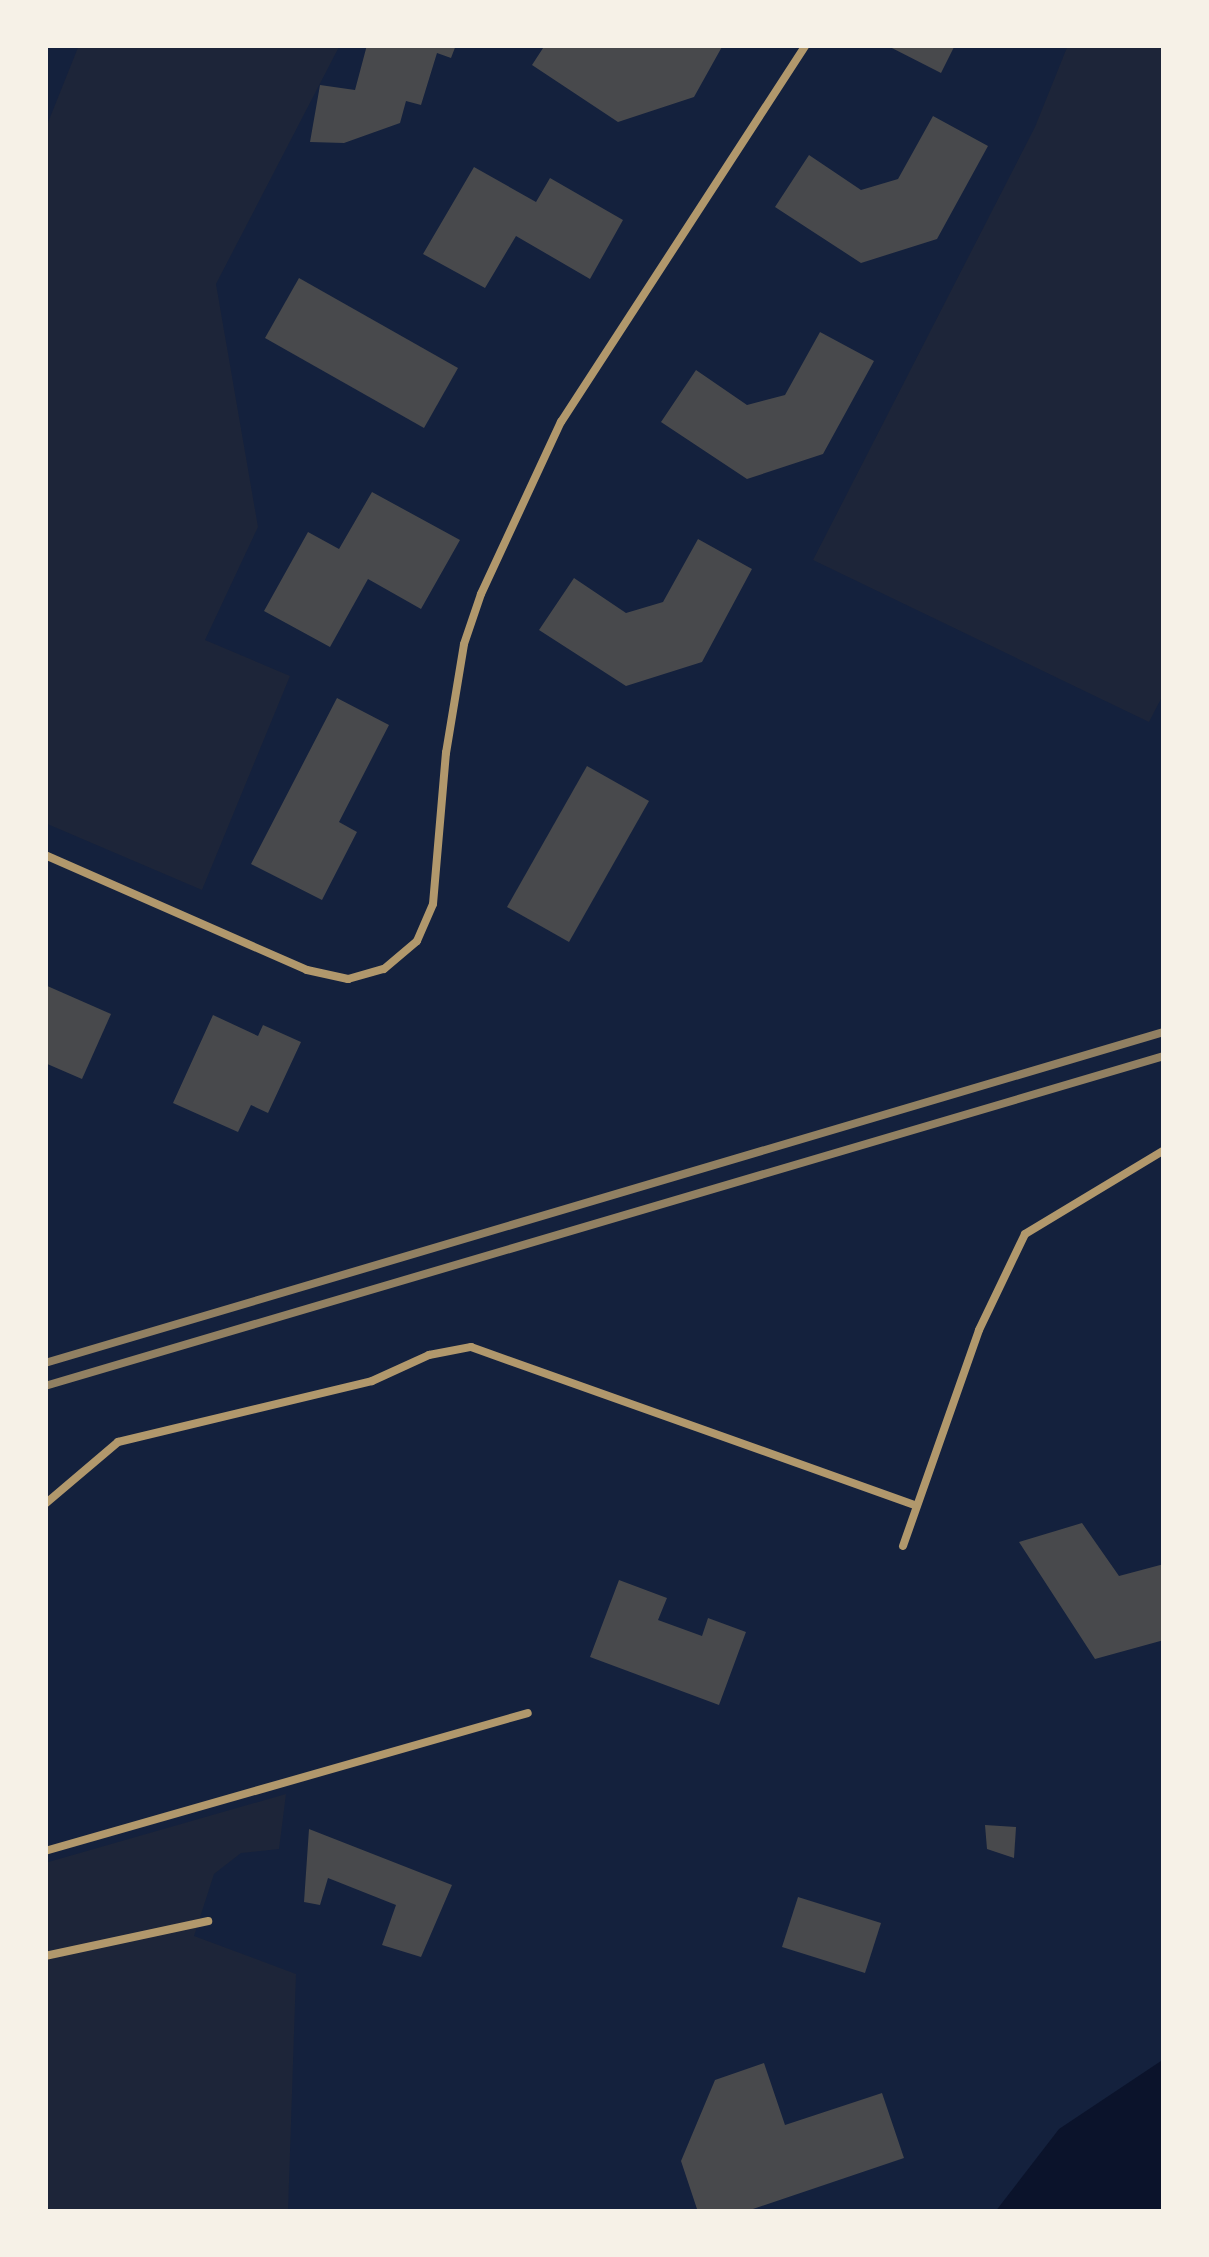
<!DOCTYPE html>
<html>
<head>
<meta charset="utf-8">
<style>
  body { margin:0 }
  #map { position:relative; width:1209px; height:2257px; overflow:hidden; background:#14213d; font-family:"PT Sans",sans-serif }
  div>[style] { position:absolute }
  .green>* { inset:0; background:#1d2539 }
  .water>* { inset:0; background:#0b132b }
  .building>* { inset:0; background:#48494c }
  .service>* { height:8px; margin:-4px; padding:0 4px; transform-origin:4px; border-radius:4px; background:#b1986c }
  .rail>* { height:8px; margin:-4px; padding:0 4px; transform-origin:4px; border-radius:4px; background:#918062 }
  span { translate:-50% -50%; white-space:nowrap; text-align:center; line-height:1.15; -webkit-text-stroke:10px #f6f1e7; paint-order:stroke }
  .frame { position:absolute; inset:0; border:48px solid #f6f1e7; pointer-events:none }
</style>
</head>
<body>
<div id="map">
  <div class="green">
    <i style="clip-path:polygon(79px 45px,340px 45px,216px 284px,258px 527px,205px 640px,290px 676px,202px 890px,45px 823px,45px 130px)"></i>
    <i style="clip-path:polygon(1068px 45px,1164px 45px,1164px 693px,1149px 722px,813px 560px,1035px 127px)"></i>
    <i style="clip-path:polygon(286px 1794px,279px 1849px,241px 1853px,214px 1874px,194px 1936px,296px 1974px,288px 2212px,45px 2212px,45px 1863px)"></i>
  </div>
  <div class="water">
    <i style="clip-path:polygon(1164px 2059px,1164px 2212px,995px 2212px,1059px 2129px)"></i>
  </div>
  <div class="building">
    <i style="clip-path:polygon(367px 45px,456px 45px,451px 58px,437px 53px,421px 105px,406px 101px,400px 123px,344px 143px,310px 142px,320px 85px,355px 90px)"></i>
    <i style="clip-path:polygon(545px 45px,618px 47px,723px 45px,694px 97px,618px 122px,532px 65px)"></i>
    <i style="clip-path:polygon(886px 45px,955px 45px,941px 73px)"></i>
    <i style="clip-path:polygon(933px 116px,988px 146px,937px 239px,861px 263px,775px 207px,809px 155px,861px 190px,898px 179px)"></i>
    <i style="clip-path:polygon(474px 167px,536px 202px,550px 178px,623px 220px,590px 279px,516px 236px,485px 288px,423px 254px)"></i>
    <i style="clip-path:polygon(299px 278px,458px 368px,424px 428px,265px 338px)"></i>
    <i style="clip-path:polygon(820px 332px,874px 361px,823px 454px,747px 479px,661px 422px,696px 370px,747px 405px,785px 395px)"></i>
    <i style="clip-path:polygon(372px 492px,460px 540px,421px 609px,368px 579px,330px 647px,264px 611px,308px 532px,339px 549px)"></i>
    <i style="clip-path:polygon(698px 539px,752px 569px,702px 662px,626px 686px,539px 630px,574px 578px,626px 613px,663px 602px)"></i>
    <i style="clip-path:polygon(337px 698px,389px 725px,339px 822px,357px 832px,322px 900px,251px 864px)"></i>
    <i style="clip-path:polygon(587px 766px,649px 801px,569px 942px,507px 907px)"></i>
    <i style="clip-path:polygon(45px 985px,111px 1014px,82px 1079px,45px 1063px)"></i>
    <i style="clip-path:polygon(213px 1015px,258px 1036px,263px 1025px,301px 1042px,268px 1113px,251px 1105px,238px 1132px,173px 1103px)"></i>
    <i style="clip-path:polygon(1082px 1523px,1119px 1576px,1164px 1564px,1164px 1640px,1095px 1659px,1019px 1542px)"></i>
    <i style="clip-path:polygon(619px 1580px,667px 1598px,658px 1620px,702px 1636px,708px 1618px,746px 1632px,719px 1705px,590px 1657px)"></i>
    <i style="clip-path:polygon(985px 1825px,1016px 1827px,1014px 1858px,987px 1849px)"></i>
    <i style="clip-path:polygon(309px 1829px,452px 1885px,421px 1957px,382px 1945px,396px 1905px,328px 1878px,320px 1905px,304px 1902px)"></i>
    <i style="clip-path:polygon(798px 1897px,881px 1923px,865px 1973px,782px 1947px)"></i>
    <i style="clip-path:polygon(764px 2063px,785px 2125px,882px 2093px,904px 2158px,744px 2212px,698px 2212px,681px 2161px,715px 2080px)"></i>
  </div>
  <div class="service">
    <i style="left:45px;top:855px;width:286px;rotate:23.7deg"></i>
    <i style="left:307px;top:970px;width:42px;rotate:12.4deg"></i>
    <i style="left:348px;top:979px;width:37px;rotate:-16deg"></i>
    <i style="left:384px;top:969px;width:43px;rotate:-40.3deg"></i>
    <i style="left:417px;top:941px;width:40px;rotate:-66.6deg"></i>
    <i style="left:433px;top:904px;width:152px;rotate:-85.1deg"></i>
    <i style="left:446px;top:753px;width:110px;rotate:-80.6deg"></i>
    <i style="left:464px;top:644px;width:53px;rotate:-71.2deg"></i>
    <i style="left:481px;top:594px;width:190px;rotate:-65.1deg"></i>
    <i style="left:561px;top:422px;width:450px;rotate:-57deg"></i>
    <i style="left:45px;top:1504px;width:96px;rotate:-40.3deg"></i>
    <i style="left:118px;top:1442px;width:261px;rotate:-13.5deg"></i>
    <i style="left:372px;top:1381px;width:63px;rotate:-24.5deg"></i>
    <i style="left:429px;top:1355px;width:43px;rotate:-10.8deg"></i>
    <i style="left:471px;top:1347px;width:473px;rotate:19.6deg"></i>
    <i style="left:903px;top:1546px;width:229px;rotate:-70.6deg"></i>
    <i style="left:979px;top:1330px;width:106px;rotate:-64.4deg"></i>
    <i style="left:1025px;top:1234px;width:162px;rotate:-31.1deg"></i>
    <i style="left:45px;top:1851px;width:502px;rotate:-15.95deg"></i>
    <i style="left:45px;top:1956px;width:167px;rotate:-12.1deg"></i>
  </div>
  <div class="rail">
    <i style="left:45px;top:1363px;width:1167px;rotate:-16.48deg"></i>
    <i style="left:45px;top:1386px;width:1167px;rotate:-16.43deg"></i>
  </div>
  <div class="frame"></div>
</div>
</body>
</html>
